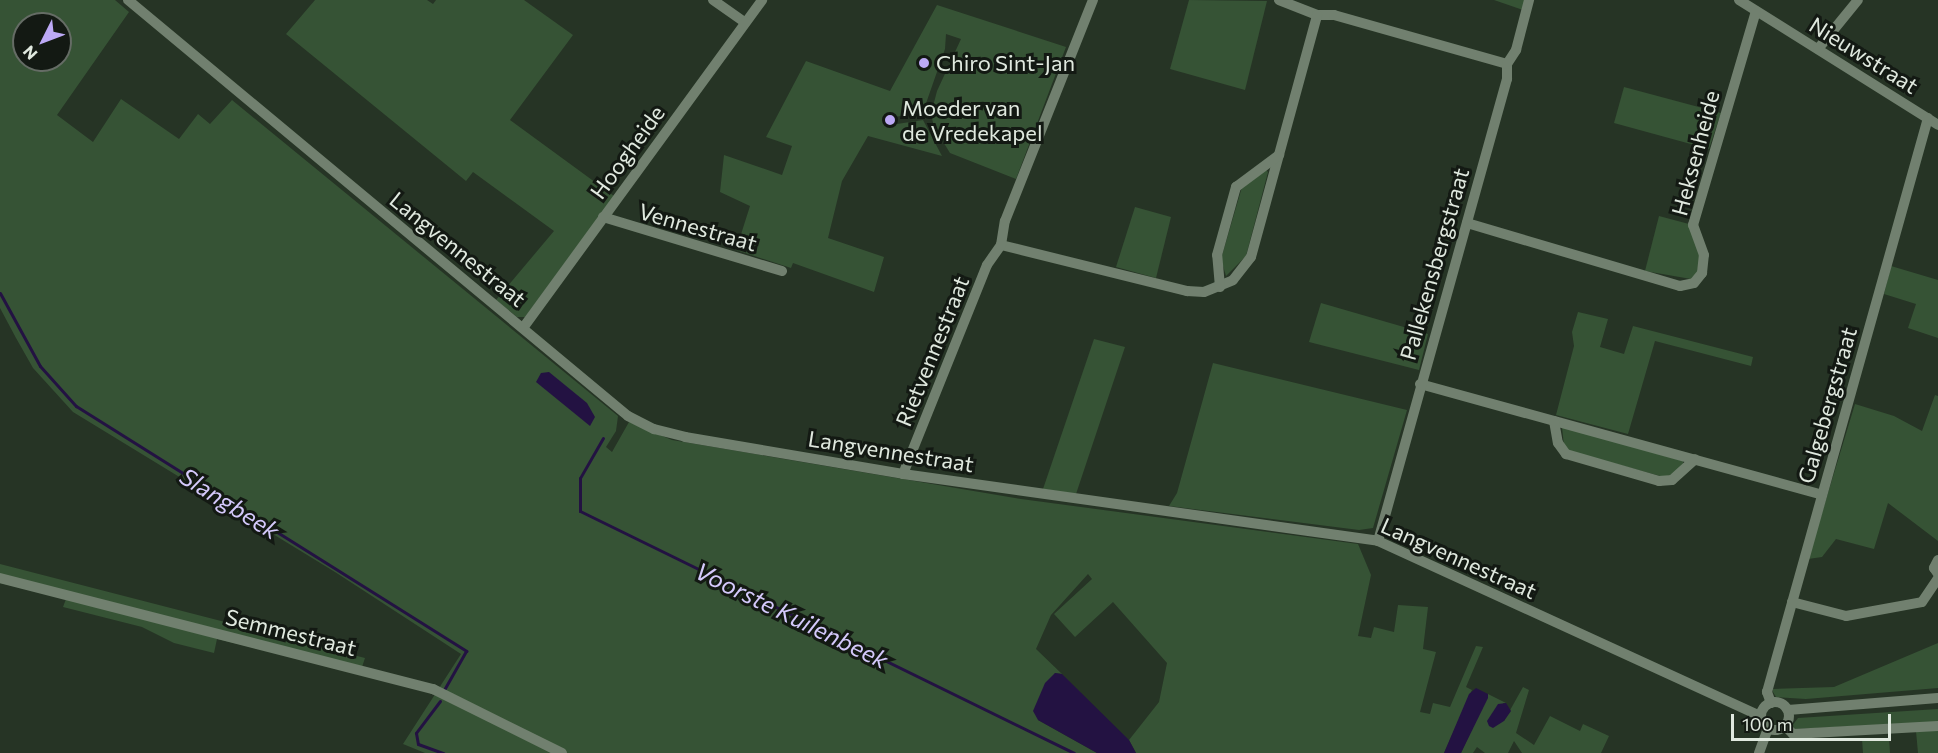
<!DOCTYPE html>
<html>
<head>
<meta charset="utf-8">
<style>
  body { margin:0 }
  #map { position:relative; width:1938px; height:753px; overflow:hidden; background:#263425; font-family:Commissioner,sans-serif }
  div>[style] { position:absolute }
  .green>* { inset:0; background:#365335 }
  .water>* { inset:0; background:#231242 }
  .stream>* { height:3px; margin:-1.5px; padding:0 1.5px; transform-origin:1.5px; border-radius:1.5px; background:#231242 }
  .street>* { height:10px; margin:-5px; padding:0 5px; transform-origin:5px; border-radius:5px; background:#71806f }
  .street>.ring { margin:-5px; padding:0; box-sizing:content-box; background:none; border:10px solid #71806f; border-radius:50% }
  .dots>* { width:16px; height:16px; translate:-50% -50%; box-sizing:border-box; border:3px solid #131913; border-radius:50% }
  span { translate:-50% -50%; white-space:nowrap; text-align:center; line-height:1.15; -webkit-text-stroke:6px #131913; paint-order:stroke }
  .street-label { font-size:22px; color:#e0e9df }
  .poi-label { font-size:22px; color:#e0e9df }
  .left { translate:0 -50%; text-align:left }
  .water-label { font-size:24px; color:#d4c9fb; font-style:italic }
  .north { position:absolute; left:12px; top:12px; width:60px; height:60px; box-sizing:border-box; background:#131913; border:2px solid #656c65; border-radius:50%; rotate:228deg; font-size:16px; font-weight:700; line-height:24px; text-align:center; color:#e0e9df }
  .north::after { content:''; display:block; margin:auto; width:21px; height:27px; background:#bca9f5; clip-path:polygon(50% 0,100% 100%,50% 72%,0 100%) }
  .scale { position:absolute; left:1731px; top:714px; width:160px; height:27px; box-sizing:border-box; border:3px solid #e0e9df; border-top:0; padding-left:8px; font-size:18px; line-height:21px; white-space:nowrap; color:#e0e9df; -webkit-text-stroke:4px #131913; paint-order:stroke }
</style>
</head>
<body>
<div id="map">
  <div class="green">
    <i style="clip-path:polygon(evenodd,0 0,115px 0,129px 12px,57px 115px,93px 142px,121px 99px,179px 139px,198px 114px,210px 124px,232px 100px,618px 416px,616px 431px,606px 447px,612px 452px,629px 422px,672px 440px,1021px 499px,1358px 544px,1371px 575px,1358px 636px,1371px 638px,1374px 627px,1394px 632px,1398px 605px,1428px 607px,1423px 649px,1436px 652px,1420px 712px,1430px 714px,1433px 703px,1450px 707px,1476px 646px,1483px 647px,1466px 687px,1472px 690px,1444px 753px,1136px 753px,1129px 740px,1159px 702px,1167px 663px,1113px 602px,1075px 637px,1054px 614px,1092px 579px,1088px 574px,1051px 615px,1036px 649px,1062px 674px,1055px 673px,1038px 720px,1097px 753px,425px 753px,403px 744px,461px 654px,335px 572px,73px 412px,33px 368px,16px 338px,0 308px,0 0,24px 24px,60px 24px,60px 60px,24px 60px,24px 24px)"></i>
    <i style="clip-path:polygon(315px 0,427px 0,433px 4px,436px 0,524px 0,573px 35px,510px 120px,614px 196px,525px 317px,517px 317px,496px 300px,554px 231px,473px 172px,466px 181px,286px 34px)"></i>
    <i style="clip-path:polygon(1189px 0,1267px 1px,1245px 90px,1170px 69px)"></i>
    <i style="clip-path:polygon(1494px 0,1526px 0,1523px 10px)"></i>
    <i style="clip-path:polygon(937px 5px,1066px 47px,1016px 179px,950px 153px,934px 127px,931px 114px,937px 91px,961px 39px,946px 34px,945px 49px,923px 112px,895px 117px,897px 124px,923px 120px,942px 156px,868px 136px,842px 181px,828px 238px,884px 257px,874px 292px,793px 263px,791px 268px,736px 250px,750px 206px,720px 192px,724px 155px,782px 175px,792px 146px,766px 137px,806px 61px,890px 91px)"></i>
    <i style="clip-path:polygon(1624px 87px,1721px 113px,1709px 149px,1614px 123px)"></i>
    <i style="clip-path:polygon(1265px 169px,1268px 172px,1246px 256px,1226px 276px,1221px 259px,1242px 187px)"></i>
    <i style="clip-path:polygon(1135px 207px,1171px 217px,1156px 278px,1116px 267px)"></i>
    <i style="clip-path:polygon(1659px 216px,1689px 224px,1700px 253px,1699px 271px,1691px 279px,1645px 271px)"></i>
    <i style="clip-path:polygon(1891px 266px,1938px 280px,1938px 338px,1908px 328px,1916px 304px,1884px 294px)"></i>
    <i style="clip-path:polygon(1321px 303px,1428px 334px,1419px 370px,1309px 342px)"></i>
    <i style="clip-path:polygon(1578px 312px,1608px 319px,1600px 347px,1624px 354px,1633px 326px,1753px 357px,1751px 366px,1655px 341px,1628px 434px,1556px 415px,1574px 346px,1572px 332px)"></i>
    <i style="clip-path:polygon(1094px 339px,1125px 347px,1076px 494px,1043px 489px)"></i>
    <i style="clip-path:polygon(1213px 363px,1407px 410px,1373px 528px,1359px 530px,1169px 506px,1177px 493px)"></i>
    <i style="clip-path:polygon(1935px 395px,1938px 396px,1938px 541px,1888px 503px,1874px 549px,1836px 539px,1822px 557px,1808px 559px,1855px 404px,1894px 416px,1922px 431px)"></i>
    <i style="clip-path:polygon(1562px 427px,1683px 461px,1683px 464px,1676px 473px,1664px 477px,1572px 452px,1564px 446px)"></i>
    <i style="clip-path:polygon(0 564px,365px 658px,360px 673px,217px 639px,214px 653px,174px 643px,142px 627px,63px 607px,66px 599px,0 583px)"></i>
    <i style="clip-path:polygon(1938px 643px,1938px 688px,1806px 699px,1776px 697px,1773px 692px,1773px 689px,1834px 687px)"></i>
    <i style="clip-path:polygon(1523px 687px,1529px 690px,1516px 733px,1534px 745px,1550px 716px,1580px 731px,1583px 724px,1609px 736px,1601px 753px,1522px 753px,1514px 741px,1508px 753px,1485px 753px,1477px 747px,1473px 753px,1461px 753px,1488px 694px,1506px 703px,1503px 703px,1504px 721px)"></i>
    <i style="clip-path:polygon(1938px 709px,1938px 722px,1795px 729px,1792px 726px,1798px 718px)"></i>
    <i style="clip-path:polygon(1938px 730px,1938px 753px,1918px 753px,1916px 731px)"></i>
    <i style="clip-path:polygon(1889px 738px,1890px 753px,1863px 753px,1862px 739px)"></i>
  </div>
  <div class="water">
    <i style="clip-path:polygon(549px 372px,587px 403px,595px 417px,590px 426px,536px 382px,541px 373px)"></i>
    <i style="clip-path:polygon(1055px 673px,1062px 674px,1129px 740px,1136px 753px,1097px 753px,1038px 720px,1033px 711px,1045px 683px)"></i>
    <i style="clip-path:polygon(1476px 688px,1488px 694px,1488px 698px,1461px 753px,1444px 753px,1469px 694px)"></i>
    <i style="clip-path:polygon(1506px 703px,1511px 711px,1504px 721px,1493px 728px,1489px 726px,1487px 721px,1498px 704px)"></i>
  </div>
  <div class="stream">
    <i style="left:0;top:293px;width:83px;rotate:61.3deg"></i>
    <i style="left:40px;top:366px;width:54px;rotate:48deg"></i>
    <i style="left:76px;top:406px;width:461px;rotate:32.1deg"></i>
    <i style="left:466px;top:651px;width:43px;rotate:119.6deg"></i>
    <i style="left:603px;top:438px;width:46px;rotate:119.9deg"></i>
    <i style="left:580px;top:478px;width:33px;rotate:90deg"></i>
    <i style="left:580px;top:511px;width:550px;rotate:26.1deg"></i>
    <i style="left:440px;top:701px;width:40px;rotate:127deg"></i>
    <i style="left:416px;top:733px;width:11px;rotate:80deg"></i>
    <i style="left:418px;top:744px;width:27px;rotate:20deg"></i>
  </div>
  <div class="street">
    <i style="left:128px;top:0;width:650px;rotate:39.76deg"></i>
    <i style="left:628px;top:416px;width:29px;rotate:27deg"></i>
    <i style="left:654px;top:429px;width:32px;rotate:14deg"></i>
    <i style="left:685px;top:437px;width:221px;rotate:9.6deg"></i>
    <i style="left:903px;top:474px;width:480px;rotate:8deg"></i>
    <i style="left:1378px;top:541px;width:421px;rotate:24.6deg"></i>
    <i style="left:713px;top:0;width:37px;rotate:35deg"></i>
    <i style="left:1279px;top:0;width:41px;rotate:21.5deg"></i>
    <i style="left:1317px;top:15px;width:17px"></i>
    <i style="left:1334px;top:15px;width:180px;rotate:15.8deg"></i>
    <i style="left:1739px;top:0;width:235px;rotate:32.1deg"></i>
    <i style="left:1818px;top:49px;width:63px;rotate:-50.8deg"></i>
    <i style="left:603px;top:217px;width:187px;rotate:16.8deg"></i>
    <i style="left:1467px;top:223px;width:222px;rotate:16.5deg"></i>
    <i style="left:1680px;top:286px;width:14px;rotate:-12deg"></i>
    <i style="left:1694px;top:283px;width:13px;rotate:-51deg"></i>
    <i style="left:1702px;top:273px;width:18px;rotate:-84deg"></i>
    <i style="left:1704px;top:255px;width:32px;rotate:-110deg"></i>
    <i style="left:1693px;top:225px;width:223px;rotate:-73.6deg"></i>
    <i style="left:1001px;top:245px;width:192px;rotate:13.9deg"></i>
    <i style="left:1187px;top:291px;width:17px;rotate:3deg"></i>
    <i style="left:1204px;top:292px;width:31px;rotate:-22deg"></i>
    <i style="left:1233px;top:280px;width:29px;rotate:-52deg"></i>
    <i style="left:1251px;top:257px;width:251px;rotate:-74.7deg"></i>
    <i style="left:1220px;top:287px;width:32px;rotate:-95deg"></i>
    <i style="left:1217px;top:255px;width:71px;rotate:-74.4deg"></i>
    <i style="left:1236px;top:187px;width:54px;rotate:-36.7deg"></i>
    <i style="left:523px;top:328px;width:406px;rotate:-53.9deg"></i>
    <i style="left:1420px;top:384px;width:417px;rotate:15.4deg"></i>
    <i style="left:1554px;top:421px;width:22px;rotate:80deg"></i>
    <i style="left:1558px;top:443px;width:14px;rotate:54deg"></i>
    <i style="left:1566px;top:454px;width:97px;rotate:16.2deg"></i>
    <i style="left:1659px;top:481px;width:13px;rotate:-4deg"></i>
    <i style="left:1672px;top:480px;width:31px;rotate:-42deg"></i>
    <i style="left:903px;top:474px;width:225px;rotate:-68.1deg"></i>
    <i style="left:987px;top:265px;width:24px;rotate:-55deg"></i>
    <i style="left:1001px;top:245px;width:24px;rotate:-81deg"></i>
    <i style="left:1005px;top:221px;width:238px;rotate:-68.3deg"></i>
    <i style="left:1378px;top:541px;width:480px;rotate:-74.4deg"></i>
    <i style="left:1507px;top:79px;width:15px;rotate:-90deg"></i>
    <i style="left:1507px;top:64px;width:17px;rotate:-57deg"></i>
    <i style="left:1516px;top:50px;width:52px;rotate:-75.4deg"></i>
    <i style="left:1938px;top:560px;width:9px;rotate:117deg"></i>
    <i style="left:1934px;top:568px;width:7px;rotate:56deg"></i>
    <i style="left:0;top:578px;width:447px;rotate:14.4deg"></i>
    <i style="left:433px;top:689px;width:144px;rotate:26.4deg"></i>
    <i style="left:1792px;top:602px;width:56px;rotate:14.5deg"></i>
    <i style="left:1846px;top:616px;width:77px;rotate:-10.4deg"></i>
    <i style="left:1922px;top:602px;width:29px;rotate:-56deg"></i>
    <i class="ring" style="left:1761px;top:702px;width:18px;height:18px"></i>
    <i style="left:1771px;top:703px;width:12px;rotate:-110deg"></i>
    <i style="left:1767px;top:692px;width:596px;rotate:-74.33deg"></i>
    <i style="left:1788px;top:710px;width:150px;rotate:-4.6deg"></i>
    <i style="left:1785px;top:726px;width:11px;rotate:45deg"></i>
    <i style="left:1793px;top:734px;width:145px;rotate:-3.2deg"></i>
    <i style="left:1759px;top:753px;width:27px;rotate:-70deg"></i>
  </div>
  <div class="dots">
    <i style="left:924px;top:63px;background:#bca9f5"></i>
    <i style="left:890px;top:120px;background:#bca9f5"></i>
  </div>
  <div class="street-label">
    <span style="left:1864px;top:55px;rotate:32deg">Nieuwstraat</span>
    <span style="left:627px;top:152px;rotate:-54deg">Hoogheide</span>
    <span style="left:1695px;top:153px;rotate:-75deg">Heksenheide</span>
    <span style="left:698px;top:227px;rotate:16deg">Vennestraat</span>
    <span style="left:458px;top:249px;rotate:39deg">Langvennestraat</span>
    <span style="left:1434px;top:264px;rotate:-74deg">Pallekensbergstraat</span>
    <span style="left:932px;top:351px;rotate:-68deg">Rietvennestraat</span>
    <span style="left:1827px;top:405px;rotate:-74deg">Galgebergstraat</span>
    <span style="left:891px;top:451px;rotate:9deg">Langvennestraat</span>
    <span style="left:1459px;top:558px;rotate:24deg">Langvennestraat</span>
    <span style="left:291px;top:632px;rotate:14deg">Semmestraat</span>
  </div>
  <div class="poi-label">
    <span class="left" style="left:936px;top:63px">Chiro Sint-Jan</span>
    <span class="left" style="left:902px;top:120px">Moeder van<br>de Vredekapel</span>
  </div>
  <div class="water-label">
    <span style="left:230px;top:503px;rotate:32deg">Slangbeek</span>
    <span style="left:792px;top:615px;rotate:26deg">Voorste Kuilenbeek</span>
  </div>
  <div class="north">N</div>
  <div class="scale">100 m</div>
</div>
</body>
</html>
